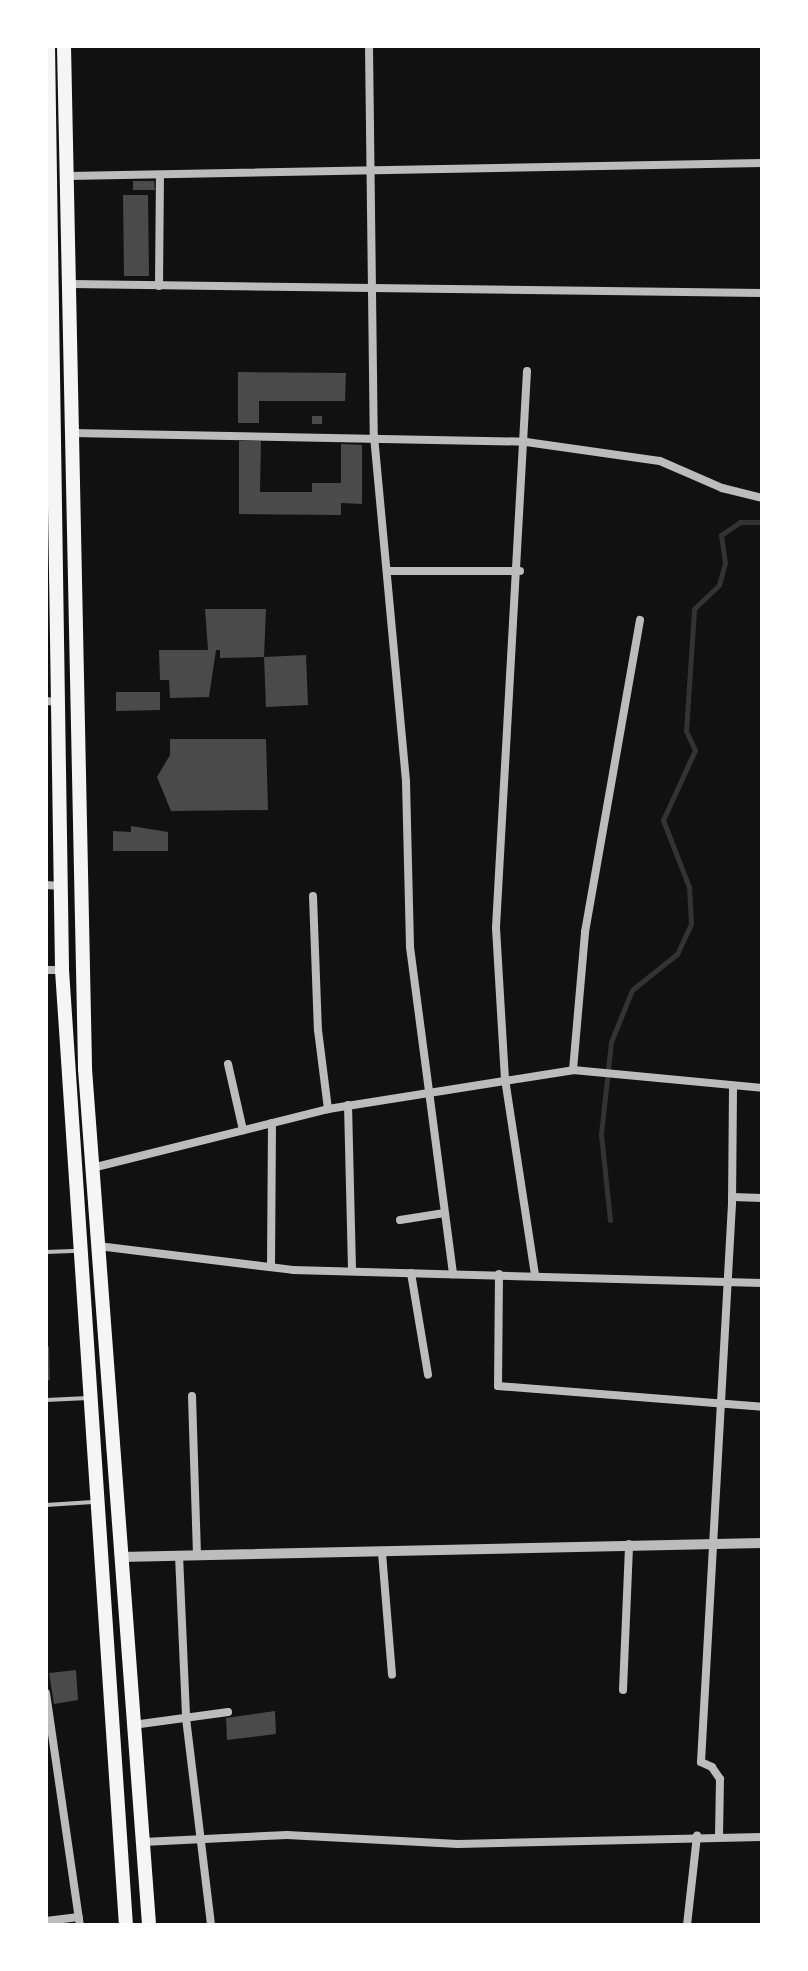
<!DOCTYPE html>
<html>
<head>
<meta charset="utf-8">
<style>
  body { margin:0 }
  #map { position:relative; width:808px; height:1971px; overflow:hidden; background:#111; font-family:Barlow,sans-serif }
  div>[style] { position:absolute }
  .stream>* { height:5px; margin:-2.5px; padding:0 2.5px; transform-origin:2.5px; border-radius:2.5px; background:#333 }
  .building>* { inset:0; background:#4a4a4a }
  .service>* { height:4px; margin:-2px; padding:0 2px; transform-origin:2px; border-radius:2px; background:#bcbcbc }
  .minor>* { height:8px; margin:-4px; padding:0 4px; transform-origin:4px; border-radius:4px; background:#bcbcbc }
  .tertiary>* { height:10px; margin:-5px; padding:0 5px; transform-origin:5px; border-radius:5px; background:#bcbcbc }
  .primary>* { height:14px; margin:-7px; padding:0 7px; transform-origin:7px; border-radius:7px; background:#f5f5f5 }
  span { translate:-50% -50%; white-space:nowrap; text-align:center; line-height:1.15; -webkit-text-stroke:8px #fff; paint-order:stroke }
  .frame { position:absolute; inset:0; border:48px solid #fff; pointer-events:none }
</style>
</head>
<body>
<div id="map">
  <div class="stream">
    <i style="left:610px;top:1220px;width:86px;rotate:-96deg"></i>
    <i style="left:601px;top:1134px;width:93px;rotate:-83.8deg"></i>
    <i style="left:611px;top:1042px;width:56px;rotate:-68deg"></i>
    <i style="left:632px;top:990px;width:58px;rotate:-38.7deg"></i>
    <i style="left:677px;top:954px;width:33px;rotate:-65deg"></i>
    <i style="left:691px;top:924px;width:37px;rotate:-93deg"></i>
    <i style="left:689px;top:887px;width:72px;rotate:-111.2deg"></i>
    <i style="left:663px;top:820px;width:77px;rotate:-65.4deg"></i>
    <i style="left:695px;top:750px;width:21px;rotate:-115deg"></i>
    <i style="left:686px;top:731px;width:122px;rotate:-86.2deg"></i>
    <i style="left:694px;top:609px;width:35px;rotate:-44deg"></i>
    <i style="left:719px;top:585px;width:23px;rotate:-75deg"></i>
    <i style="left:725px;top:563px;width:28px;rotate:-98deg"></i>
    <i style="left:721px;top:535px;width:23px;rotate:-34deg"></i>
    <i style="left:740px;top:522px;width:22px"></i>
  </div>
  <div class="building">
    <i style="clip-path:polygon(133px 181px,154px 181px,155px 190px,133px 190px)"></i>
    <i style="clip-path:polygon(123px 195px,148px 195px,149px 276px,124px 276px)"></i>
    <i style="clip-path:polygon(238px 372px,346px 373px,345px 401px,259px 401px,259px 423px,238px 423px)"></i>
    <i style="clip-path:polygon(312px 416px,322px 416px,322px 424px,312px 424px)"></i>
    <i style="clip-path:polygon(239px 441px,261px 441px,260px 492px,312px 492px,312px 483px,341px 483px,341px 444px,362px 445px,362px 504px,341px 503px,341px 515px,239px 514px)"></i>
    <i style="clip-path:polygon(205px 609px,266px 609px,264px 657px,306px 655px,308px 705px,266px 707px,264px 657px,220px 658px,220px 650px,216px 650px,209px 697px,170px 698px,169px 680px,160px 680px,159px 650px,208px 650px)"></i>
    <i style="clip-path:polygon(116px 692px,160px 692px,160px 710px,116px 711px)"></i>
    <i style="clip-path:polygon(170px 739px,266px 739px,268px 810px,171px 811px,157px 777px,170px 755px)"></i>
    <i style="clip-path:polygon(131px 826px,168px 832px,168px 851px,113px 851px,113px 831px,131px 832px)"></i>
    <i style="clip-path:polygon(49px 1346px,50px 1380px,46px 1381px,46px 1347px)"></i>
    <i style="clip-path:polygon(76px 1670px,78px 1700px,54px 1704px,49px 1673px)"></i>
    <i style="clip-path:polygon(275px 1711px,276px 1734px,227px 1740px,226px 1718px)"></i>
  </div>
  <div class="service">
    <i style="left:46px;top:1252px;width:33px;rotate:-2deg"></i>
    <i style="left:46px;top:1400px;width:42px;rotate:-2.7deg"></i>
    <i style="left:46px;top:1505px;width:47px;rotate:-3.7deg"></i>
  </div>
  <div class="minor">
    <i style="left:369px;top:46px;width:390px;rotate:89.3deg"></i>
    <i style="left:374px;top:436px;width:347px;rotate:84.7deg"></i>
    <i style="left:406px;top:782px;width:165px;rotate:88.6deg"></i>
    <i style="left:410px;top:947px;width:330px;rotate:82.5deg"></i>
    <i style="left:68px;top:176px;width:694px;rotate:-1.07deg"></i>
    <i style="left:71px;top:284px;width:691px;rotate:0.75deg"></i>
    <i style="left:159px;top:286px;width:111px;rotate:-89.5deg"></i>
    <i style="left:527px;top:371px;width:558px;rotate:93.19deg"></i>
    <i style="left:496px;top:928px;width:151px;rotate:86.6deg"></i>
    <i style="left:505px;top:1079px;width:197px;rotate:81.3deg"></i>
    <i style="left:72px;top:433px;width:454px;rotate:1.1deg"></i>
    <i style="left:526px;top:442px;width:135px;rotate:8.1deg"></i>
    <i style="left:660px;top:461px;width:68px;rotate:23.5deg"></i>
    <i style="left:722px;top:488px;width:41px;rotate:14deg"></i>
    <i style="left:387px;top:571px;width:133px"></i>
    <i style="left:46px;top:701px;width:12px;rotate:5deg"></i>
    <i style="left:46px;top:885px;width:15px;rotate:4deg"></i>
    <i style="left:313px;top:896px;width:134px;rotate:87.9deg"></i>
    <i style="left:318px;top:1030px;width:80px;rotate:82.8deg"></i>
    <i style="left:46px;top:970px;width:16px"></i>
    <i style="left:228px;top:1064px;width:68px;rotate:77.2deg"></i>
    <i style="left:573px;top:1070px;width:139px;rotate:-85deg"></i>
    <i style="left:585px;top:932px;width:317px;rotate:-80deg"></i>
    <i style="left:348px;top:1105px;width:166px;rotate:88.6deg"></i>
    <i style="left:92px;top:1168px;width:243px;rotate:-14deg"></i>
    <i style="left:328px;top:1109px;width:248px;rotate:-9deg"></i>
    <i style="left:573px;top:1070px;width:190px;rotate:5.4deg"></i>
    <i style="left:732px;top:1197px;width:30px;rotate:2deg"></i>
    <i style="left:400px;top:1220px;width:45px;rotate:-9deg"></i>
    <i style="left:98px;top:1246px;width:196px;rotate:7deg"></i>
    <i style="left:293px;top:1270px;width:469px;rotate:1.6deg"></i>
    <i style="left:271px;top:1267px;width:144px;rotate:-89.6deg"></i>
    <i style="left:411px;top:1273px;width:103px;rotate:80.5deg"></i>
    <i style="left:499px;top:1274px;width:112px;rotate:90.5deg"></i>
    <i style="left:498px;top:1386px;width:265px;rotate:4.5deg"></i>
    <i style="left:192px;top:1396px;width:159px;rotate:88.2deg"></i>
    <i style="left:382px;top:1553px;width:122px;rotate:85.3deg"></i>
    <i style="left:179px;top:1555px;width:163px;rotate:87.5deg"></i>
    <i style="left:186px;top:1718px;width:209px;rotate:83.1deg"></i>
    <i style="left:623px;top:1690px;width:146px;rotate:-87.6deg"></i>
    <i style="left:46px;top:1693px;width:234px;rotate:81.7deg"></i>
    <i style="left:133px;top:1725px;width:96px;rotate:-7.8deg"></i>
    <i style="left:719px;top:1836px;width:57px;rotate:-89deg"></i>
    <i style="left:720px;top:1779px;width:14px;rotate:-124deg"></i>
    <i style="left:712px;top:1767px;width:12px;rotate:-156deg"></i>
    <i style="left:701px;top:1762px;width:559px;rotate:-86.82deg"></i>
    <i style="left:732px;top:1204px;width:117px;rotate:-89.5deg"></i>
    <i style="left:143px;top:1842px;width:144px;rotate:-2.8deg"></i>
    <i style="left:287px;top:1835px;width:171px;rotate:3deg"></i>
    <i style="left:458px;top:1844px;width:304px;rotate:-1.3deg"></i>
    <i style="left:46px;top:1921px;width:33px;rotate:-7deg"></i>
    <i style="left:687px;top:1925px;width:90px;rotate:-83.6deg"></i>
  </div>
  <div class="tertiary">
    <i style="left:121px;top:1557px;width:641px;rotate:-1.25deg"></i>
  </div>
  <div class="primary">
    <i style="left:48px;top:46px;width:924px;rotate:89.13deg"></i>
    <i style="left:62px;top:970px;width:957px;rotate:86.17deg"></i>
    <i style="left:64px;top:46px;width:1023px;rotate:88.82deg"></i>
    <i style="left:85px;top:1069px;width:858px;rotate:85.72deg"></i>
  </div>
  <div class="frame"></div>
</div>
</body>
</html>
